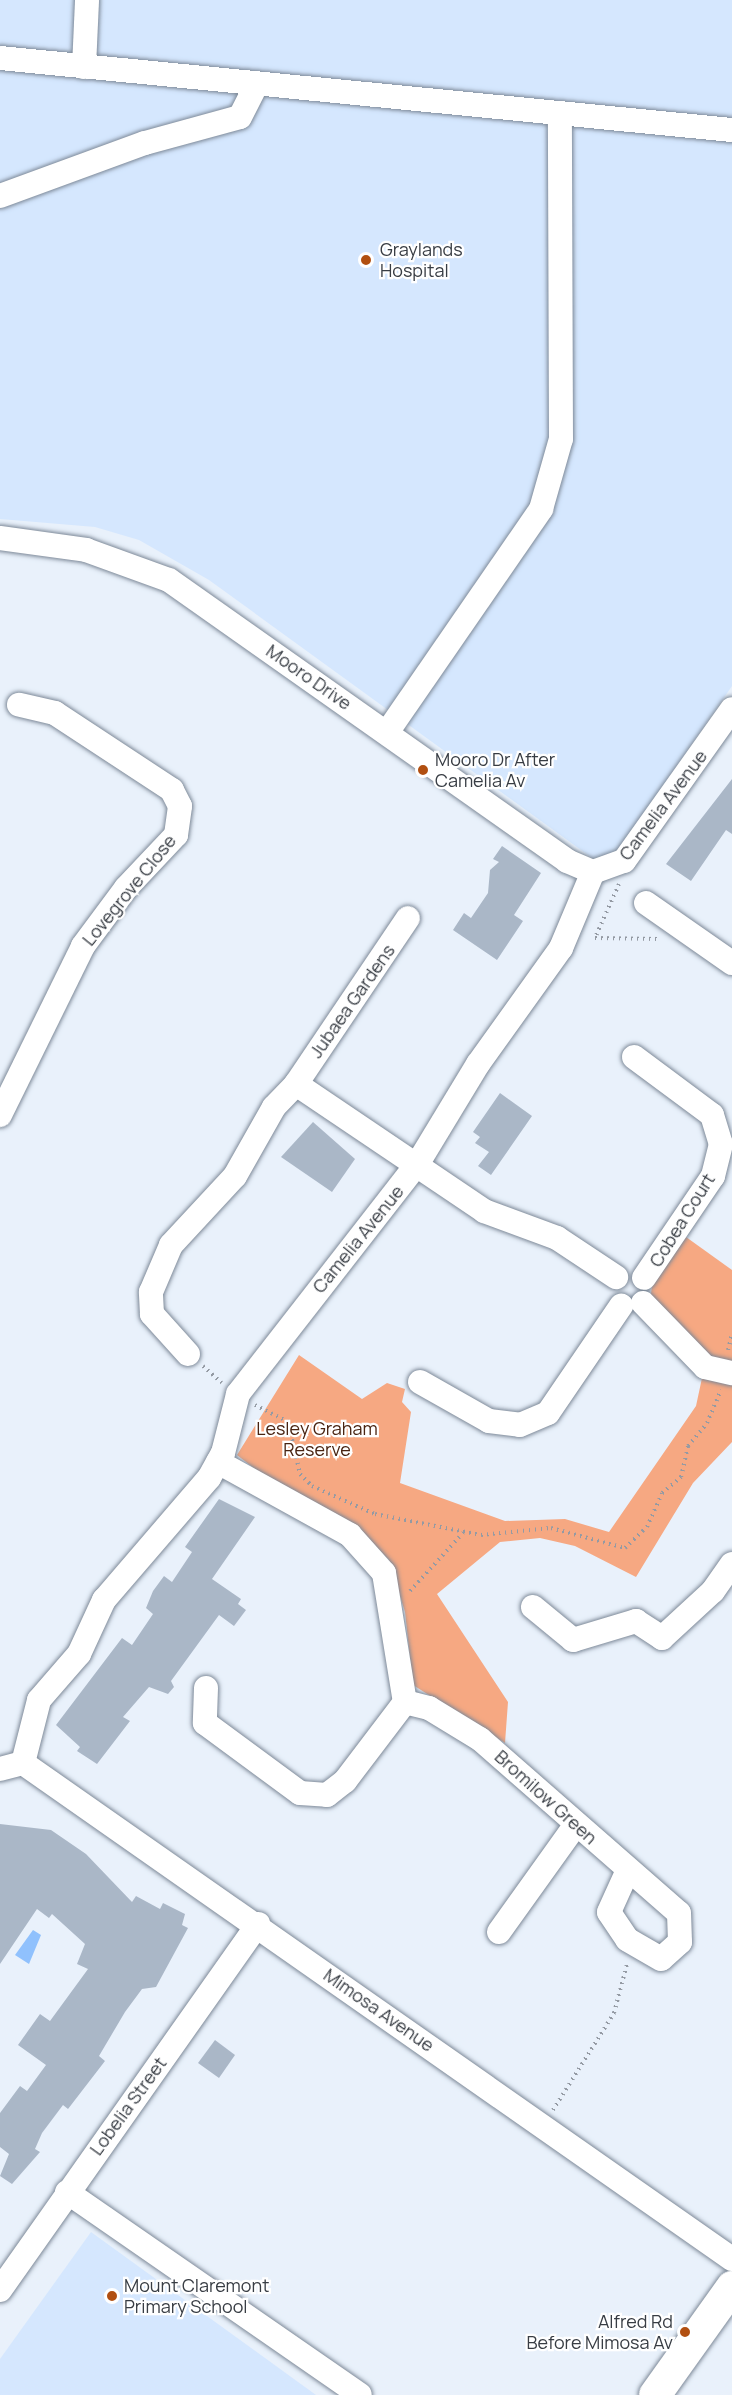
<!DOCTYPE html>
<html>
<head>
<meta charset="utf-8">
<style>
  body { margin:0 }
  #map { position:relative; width:732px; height:2395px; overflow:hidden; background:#e9f1fb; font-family:Manrope,sans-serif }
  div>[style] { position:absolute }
  .built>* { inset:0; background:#d5e7fe }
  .green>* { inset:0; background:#f6a882 }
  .water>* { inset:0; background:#90c1fd }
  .building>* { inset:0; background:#aab7c7 }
  .path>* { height:4px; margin-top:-2px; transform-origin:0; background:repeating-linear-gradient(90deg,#949aa3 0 1.5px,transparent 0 6px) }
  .roads { filter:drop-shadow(0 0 2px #7d8998) drop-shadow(0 0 2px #7d8998) }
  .minor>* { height:24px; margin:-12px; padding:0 12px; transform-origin:12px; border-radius:12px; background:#fff }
  .major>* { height:32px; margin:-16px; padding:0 16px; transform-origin:16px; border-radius:16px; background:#fff }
  .dots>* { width:16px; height:16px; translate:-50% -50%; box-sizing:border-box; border:3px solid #fff; border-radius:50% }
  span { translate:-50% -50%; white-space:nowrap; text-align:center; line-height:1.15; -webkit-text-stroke:4.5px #fff; paint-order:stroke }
  .poi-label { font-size:18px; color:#383d44 }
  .left { translate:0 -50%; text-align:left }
  .right { translate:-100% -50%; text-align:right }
  .street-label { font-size:18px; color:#383d44 }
  .park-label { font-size:18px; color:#492412 }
</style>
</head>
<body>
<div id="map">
  <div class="built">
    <i style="clip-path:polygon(0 0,732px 0,732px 686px,613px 857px,592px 858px,209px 580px,139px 540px,95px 527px,0 519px)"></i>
    <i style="clip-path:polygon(91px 2232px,316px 2395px,0 2395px,0 2359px)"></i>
  </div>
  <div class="green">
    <i style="clip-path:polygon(686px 1237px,732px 1270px,732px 1365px,708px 1361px,649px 1309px,653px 1278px)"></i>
    <i style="clip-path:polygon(299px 1355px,362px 1399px,387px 1383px,405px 1389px,402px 1402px,411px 1412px,400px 1483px,505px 1521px,565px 1519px,609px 1532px,696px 1406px,702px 1378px,732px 1384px,732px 1442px,693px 1483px,636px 1577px,575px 1546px,540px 1538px,500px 1542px,437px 1594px,508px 1702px,505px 1743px,413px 1685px,405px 1612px,389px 1560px,361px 1532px,273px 1483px,237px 1455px)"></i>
  </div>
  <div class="water">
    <i style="clip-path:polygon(33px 1930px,41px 1935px,29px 1964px,15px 1955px)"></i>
  </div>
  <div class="building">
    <i style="clip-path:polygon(732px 779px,732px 834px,726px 830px,691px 881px,666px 864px)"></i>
    <i style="clip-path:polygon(502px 846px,541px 873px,514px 915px,523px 921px,497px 960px,453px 930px,464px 913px,471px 918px,488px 893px,490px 870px,499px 862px,493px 859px)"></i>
    <i style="clip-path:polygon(500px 1093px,532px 1116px,491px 1175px,478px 1166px,489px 1152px,475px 1143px,480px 1137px,473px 1132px)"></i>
    <i style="clip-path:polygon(313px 1122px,355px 1159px,332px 1192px,281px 1157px)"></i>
    <i style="clip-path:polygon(219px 1499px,255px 1517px,212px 1579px,241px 1599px,238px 1604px,246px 1610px,234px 1626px,219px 1615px,171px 1681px,174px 1687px,168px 1694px,149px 1687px,123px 1717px,130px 1721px,97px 1764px,77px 1751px,80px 1747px,56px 1725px,122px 1638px,132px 1645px,153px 1614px,146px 1608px,153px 1591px,164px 1576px,172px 1582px,192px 1552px,185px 1547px)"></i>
    <i style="clip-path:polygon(0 1824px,51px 1830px,86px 1854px,132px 1902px,136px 1896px,160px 1909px,163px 1903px,185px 1914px,182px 1925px,188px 1928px,156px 1987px,142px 1989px,125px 2012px,99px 2056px,105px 2061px,68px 2109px,63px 2105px,42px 2133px,35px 2149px,40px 2152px,12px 2184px,0 2176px,9px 2154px,0 2147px,0 2113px,20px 2086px,27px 2091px,46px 2065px,18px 2045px,40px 2014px,50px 2021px,88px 1969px,77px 1964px,85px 1944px,52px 1914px,49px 1918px,37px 1909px,0 1964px)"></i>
    <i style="clip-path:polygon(215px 2040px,235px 2055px,219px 2078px,198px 2063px)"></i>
  </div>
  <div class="path">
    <i style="left:619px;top:884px;width:59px;rotate:114deg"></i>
    <i style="left:595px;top:938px;width:63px;rotate:0.9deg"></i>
    <i style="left:728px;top:1350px;width:16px;rotate:-76deg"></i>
    <i style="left:203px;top:1366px;width:25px;rotate:42deg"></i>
    <i style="left:255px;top:1405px;width:37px;rotate:27deg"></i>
    <i style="left:288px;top:1422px;width:53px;rotate:77deg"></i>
    <i style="left:300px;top:1474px;width:17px;rotate:45deg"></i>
    <i style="left:312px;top:1486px;width:69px;rotate:24deg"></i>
    <i style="left:375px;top:1514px;width:108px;rotate:11.2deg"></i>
    <i style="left:481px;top:1535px;width:70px;rotate:-5.7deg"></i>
    <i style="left:551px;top:1528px;width:77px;rotate:15.1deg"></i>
    <i style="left:625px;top:1548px;width:30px;rotate:-44deg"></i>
    <i style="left:647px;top:1527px;width:37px;rotate:-66deg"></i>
    <i style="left:662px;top:1493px;width:25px;rotate:-40deg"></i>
    <i style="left:681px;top:1477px;width:32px;rotate:-77deg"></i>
    <i style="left:688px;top:1446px;width:30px;rotate:-50deg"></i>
    <i style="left:707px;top:1423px;width:36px;rotate:-67deg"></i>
    <i style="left:410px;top:1591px;width:79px;rotate:-47.6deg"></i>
    <i style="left:553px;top:2110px;width:115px;rotate:-57.8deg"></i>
    <i style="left:614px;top:2013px;width:51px;rotate:-75.1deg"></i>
  </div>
  <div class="roads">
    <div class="minor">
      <i style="left:0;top:58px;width:736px;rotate:5.62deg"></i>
      <i style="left:84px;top:67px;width:67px;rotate:-87.4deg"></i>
      <i style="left:0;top:196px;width:154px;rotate:-20.1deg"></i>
      <i style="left:145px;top:143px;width:98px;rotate:-15.3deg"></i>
      <i style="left:240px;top:117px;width:36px;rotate:-63deg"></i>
      <i style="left:0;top:538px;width:87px;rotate:7.9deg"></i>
      <i style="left:86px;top:550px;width:88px;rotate:19.9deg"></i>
      <i style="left:169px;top:580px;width:487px;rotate:35.2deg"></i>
      <i style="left:567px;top:861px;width:28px;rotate:23deg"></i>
      <i style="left:593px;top:872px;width:33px;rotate:-20deg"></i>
      <i style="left:624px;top:861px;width:186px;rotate:-54.6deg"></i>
      <i style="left:388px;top:731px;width:270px;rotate:-55.4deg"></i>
      <i style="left:541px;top:509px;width:73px;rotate:-74.1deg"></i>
      <i style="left:561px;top:439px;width:325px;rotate:-90.2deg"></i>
      <i style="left:646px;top:903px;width:105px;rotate:34.9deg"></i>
      <i style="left:634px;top:1057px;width:97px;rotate:36.6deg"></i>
      <i style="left:712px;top:1115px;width:30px;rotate:73deg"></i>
      <i style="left:721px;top:1144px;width:33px;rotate:104deg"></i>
      <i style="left:713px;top:1176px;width:123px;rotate:124.1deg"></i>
      <i style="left:296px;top:1084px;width:227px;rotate:34deg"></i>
      <i style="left:484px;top:1211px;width:78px;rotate:20.3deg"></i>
      <i style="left:557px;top:1238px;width:71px;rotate:33.5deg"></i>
      <i style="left:0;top:1115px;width:188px;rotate:-63.8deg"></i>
      <i style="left:83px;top:946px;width:72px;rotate:-53.4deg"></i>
      <i style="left:126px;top:888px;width:73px;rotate:-46.7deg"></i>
      <i style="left:176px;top:835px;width:29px;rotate:-82deg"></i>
      <i style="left:180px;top:806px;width:18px;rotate:-117deg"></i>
      <i style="left:172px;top:790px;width:140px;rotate:-146.7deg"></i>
      <i style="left:55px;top:713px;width:37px;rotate:-167deg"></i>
      <i style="left:643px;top:1303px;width:89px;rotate:45.9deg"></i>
      <i style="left:705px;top:1367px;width:28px;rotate:13deg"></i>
      <i style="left:188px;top:1354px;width:54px;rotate:-132deg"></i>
      <i style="left:152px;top:1314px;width:22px;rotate:-93deg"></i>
      <i style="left:151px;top:1292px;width:51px;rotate:-66.9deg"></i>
      <i style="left:171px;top:1245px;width:94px;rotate:-47.2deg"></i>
      <i style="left:235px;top:1176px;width:79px;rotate:-60.5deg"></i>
      <i style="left:274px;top:1107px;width:32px;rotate:-46deg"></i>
      <i style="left:296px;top:1084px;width:200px;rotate:-56deg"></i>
      <i style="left:420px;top:1382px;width:79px;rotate:29.5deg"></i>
      <i style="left:489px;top:1421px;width:31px;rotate:7deg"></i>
      <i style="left:520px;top:1425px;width:30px;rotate:-23deg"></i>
      <i style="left:548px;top:1413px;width:130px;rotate:-55.7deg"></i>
      <i style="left:218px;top:1462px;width:151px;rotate:28.9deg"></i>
      <i style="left:350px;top:1535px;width:51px;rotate:48.2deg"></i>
      <i style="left:384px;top:1573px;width:131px;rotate:80.8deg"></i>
      <i style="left:405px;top:1702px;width:25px;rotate:14deg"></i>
      <i style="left:429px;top:1708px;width:60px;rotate:31.3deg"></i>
      <i style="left:480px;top:1739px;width:264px;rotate:41.2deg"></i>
      <i style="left:679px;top:1913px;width:29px;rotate:88deg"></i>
      <i style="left:680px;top:1942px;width:25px;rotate:138deg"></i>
      <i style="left:661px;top:1959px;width:39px;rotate:-150deg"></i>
      <i style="left:627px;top:1939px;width:32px;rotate:-124deg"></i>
      <i style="left:609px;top:1912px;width:46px;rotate:-65.7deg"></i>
      <i style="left:533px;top:1607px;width:52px;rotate:39.5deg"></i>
      <i style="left:573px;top:1640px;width:66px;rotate:-16.8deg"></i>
      <i style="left:636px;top:1621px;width:31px;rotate:33deg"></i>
      <i style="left:662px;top:1638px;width:69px;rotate:-42.7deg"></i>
      <i style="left:713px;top:1591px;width:33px;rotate:-55deg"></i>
      <i style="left:206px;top:1688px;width:35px;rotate:92deg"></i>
      <i style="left:205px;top:1723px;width:118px;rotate:36.4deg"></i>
      <i style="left:300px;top:1793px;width:27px;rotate:4deg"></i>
      <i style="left:327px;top:1795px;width:23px;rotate:-38deg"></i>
      <i style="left:345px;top:1781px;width:99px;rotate:-52.8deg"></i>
      <i style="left:23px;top:1763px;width:865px;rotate:34.98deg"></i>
      <i style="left:0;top:1769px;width:24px;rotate:-15deg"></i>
      <i style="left:23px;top:1763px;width:65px;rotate:-75.7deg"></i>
      <i style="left:39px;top:1700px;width:61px;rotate:-49deg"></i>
      <i style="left:79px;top:1654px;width:60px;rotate:-65.2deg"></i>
      <i style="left:104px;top:1600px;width:161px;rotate:-49.3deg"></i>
      <i style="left:209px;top:1478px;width:29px;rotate:-61deg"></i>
      <i style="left:223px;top:1453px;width:61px;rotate:-75.7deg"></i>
      <i style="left:238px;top:1394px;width:293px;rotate:-52.1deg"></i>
      <i style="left:418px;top:1163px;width:116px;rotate:-58.8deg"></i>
      <i style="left:478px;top:1064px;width:143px;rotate:-54.4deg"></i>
      <i style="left:561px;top:948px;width:82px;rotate:-67.2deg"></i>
      <i style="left:499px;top:1932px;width:130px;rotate:-54.4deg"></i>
      <i style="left:67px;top:2192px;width:356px;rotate:34.7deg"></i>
      <i style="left:0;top:2290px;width:448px;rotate:-54.8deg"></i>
    </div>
    <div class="major">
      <i style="left:655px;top:2395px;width:133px;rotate:-54.5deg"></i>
    </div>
  </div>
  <div class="dots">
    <i style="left:366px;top:260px;background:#b14f11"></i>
    <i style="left:423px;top:770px;background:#b14f11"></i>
    <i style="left:112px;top:2296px;background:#b14f11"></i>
    <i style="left:685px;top:2332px;background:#b14f11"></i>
  </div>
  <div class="poi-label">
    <span class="left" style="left:380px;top:260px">Graylands<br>Hospital</span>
    <span class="left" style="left:435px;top:770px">Mooro Dr After<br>Camelia Av</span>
    <span class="left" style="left:124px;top:2296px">Mount Claremont<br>Primary School</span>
    <span class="right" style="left:673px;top:2332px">Alfred Rd<br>Before Mimosa Av</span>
  </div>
  <div class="street-label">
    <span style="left:309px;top:677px;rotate:35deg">Mooro Drive</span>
    <span style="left:663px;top:805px;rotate:-53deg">Camelia Avenue</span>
    <span style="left:129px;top:890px;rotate:-51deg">Lovegrove Close</span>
    <span style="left:352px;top:1001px;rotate:-55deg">Jubaea Gardens</span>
    <span style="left:682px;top:1220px;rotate:-58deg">Cobea Court</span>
    <span style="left:358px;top:1239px;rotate:-51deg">Camelia Avenue</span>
    <span style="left:546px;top:1797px;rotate:42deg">Bromilow Green</span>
    <span style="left:379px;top:2010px;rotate:35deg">Mimosa Avenue</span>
    <span style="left:128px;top:2106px;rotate:-54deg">Lobelia Street</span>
  </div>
  <div class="park-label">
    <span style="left:317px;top:1439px">Lesley Graham<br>Reserve</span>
  </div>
</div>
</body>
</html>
